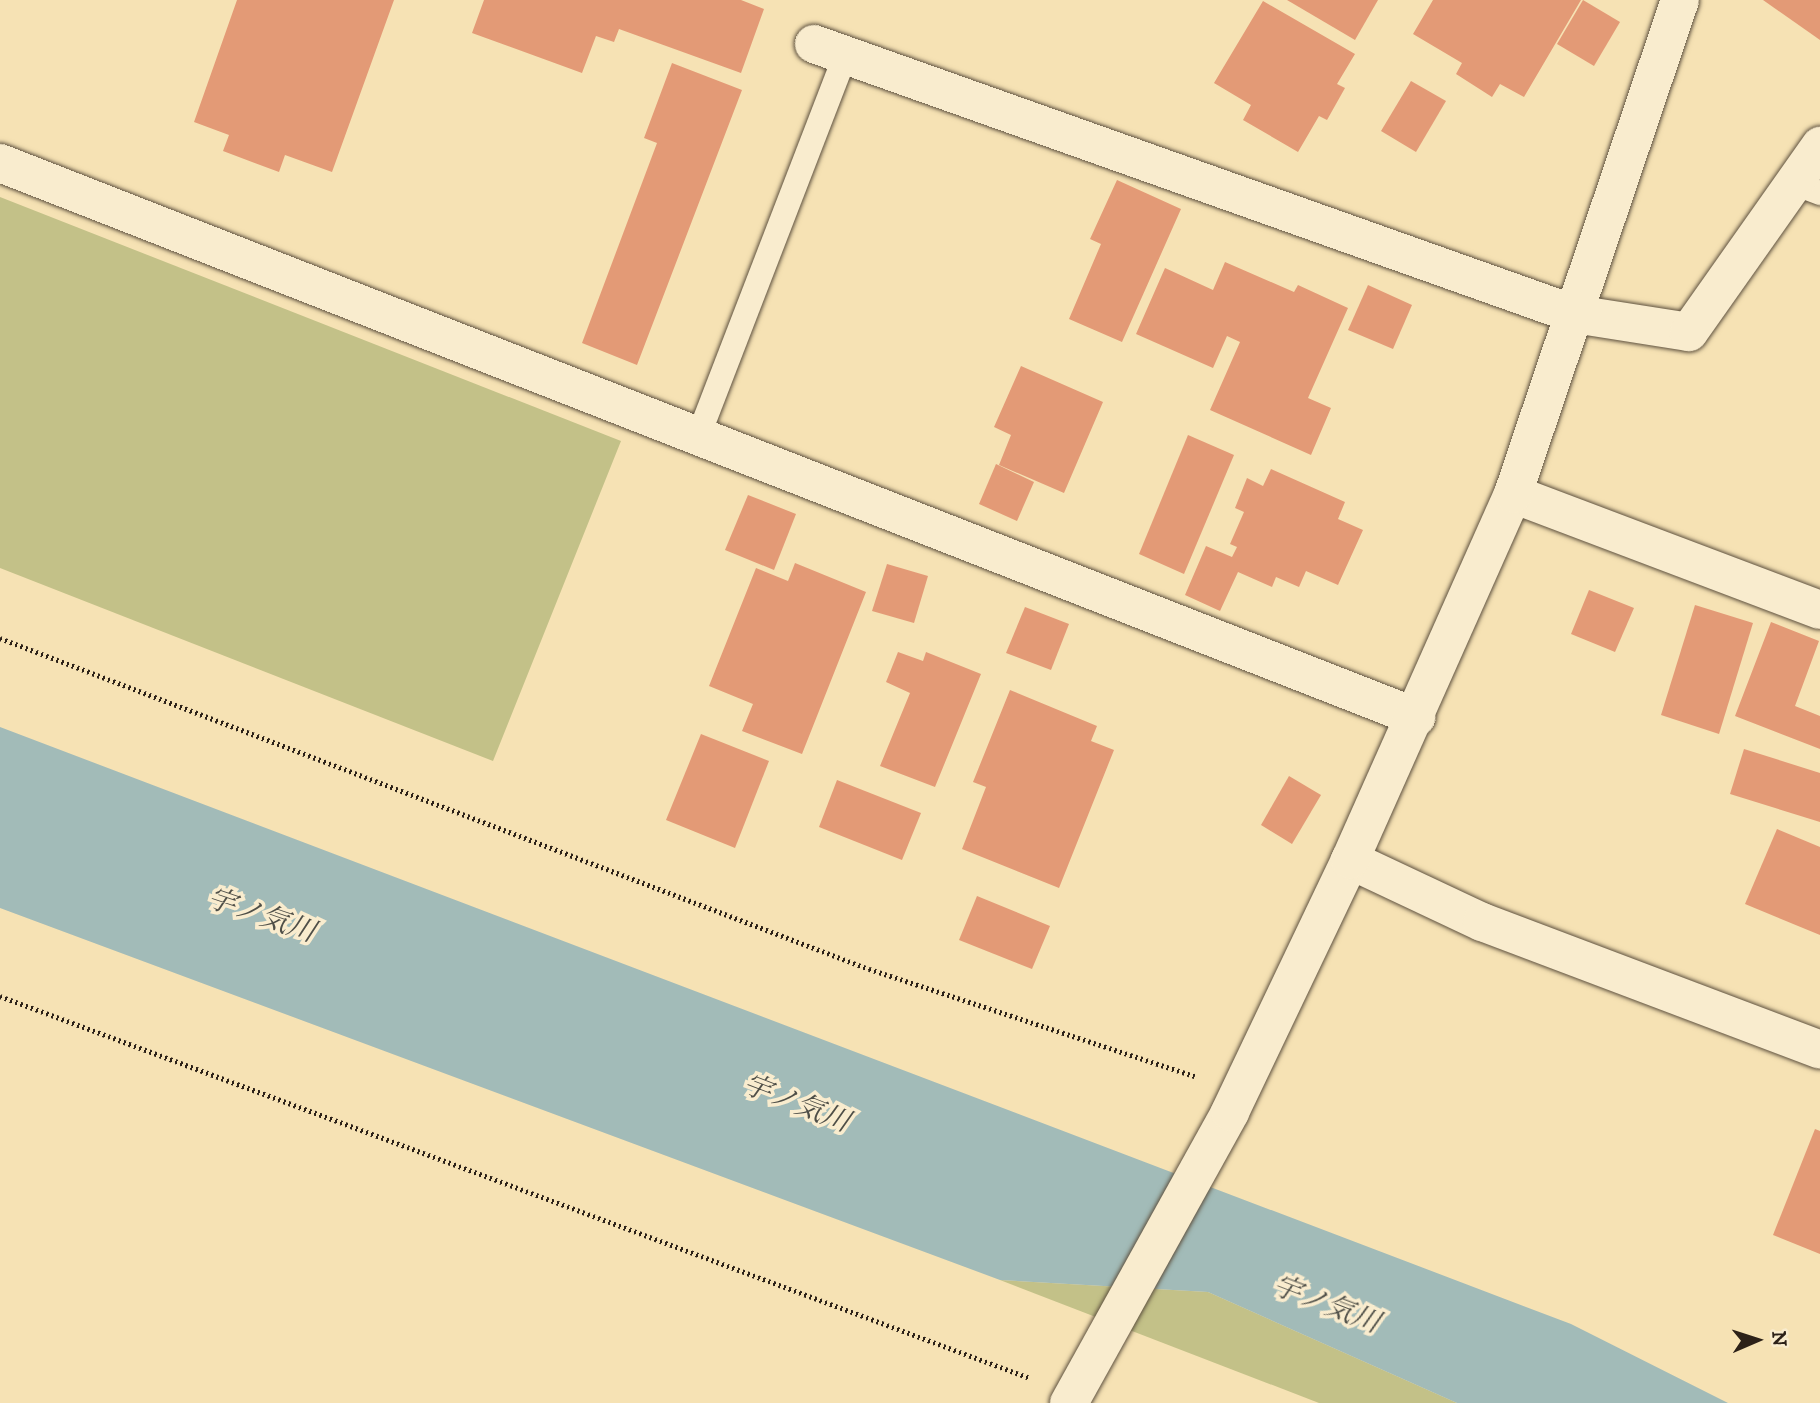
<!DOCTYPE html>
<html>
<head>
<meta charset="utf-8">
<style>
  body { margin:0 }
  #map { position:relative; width:1820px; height:1403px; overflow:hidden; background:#f6e2b4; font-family:"IM FELL DW Pica","Noto Serif JP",serif }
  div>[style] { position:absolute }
  .green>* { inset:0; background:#c3c188 }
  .water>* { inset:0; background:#a2bbb8 }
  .building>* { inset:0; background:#e39a76 }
  .path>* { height:4.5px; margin-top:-2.25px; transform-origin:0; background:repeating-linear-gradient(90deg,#2c2118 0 2px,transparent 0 5.5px) }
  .roads { filter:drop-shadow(0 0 2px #5e513f) drop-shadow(0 0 2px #5e513f) }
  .service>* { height:24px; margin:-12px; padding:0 12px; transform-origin:12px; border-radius:12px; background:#f9ecce }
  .minor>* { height:38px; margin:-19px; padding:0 19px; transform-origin:19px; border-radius:19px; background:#f9ecce }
  .tertiary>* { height:38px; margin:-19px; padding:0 19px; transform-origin:19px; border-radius:19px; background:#f9ecce }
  span { translate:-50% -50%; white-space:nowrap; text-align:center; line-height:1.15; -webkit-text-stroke:7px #f9ecce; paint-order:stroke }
  .water-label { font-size:28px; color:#4f4f48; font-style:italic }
  .north { position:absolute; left:1722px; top:1305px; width:70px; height:70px; -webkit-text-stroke:5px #f9ecce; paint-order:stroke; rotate:87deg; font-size:19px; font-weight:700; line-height:28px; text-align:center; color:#2c2118 }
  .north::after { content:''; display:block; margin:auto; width:24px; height:32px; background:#2c2118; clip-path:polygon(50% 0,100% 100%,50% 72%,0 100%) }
</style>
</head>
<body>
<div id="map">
  <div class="green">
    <i style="clip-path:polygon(0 197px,621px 441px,493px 761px,0 568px)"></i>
    <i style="clip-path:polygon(1000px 1280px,1208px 1292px,1457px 1403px,1319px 1403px)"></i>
  </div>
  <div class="water">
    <i style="clip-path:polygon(0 727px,1571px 1324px,1728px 1403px,1457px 1403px,1208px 1292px,1000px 1280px,0 908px)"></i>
  </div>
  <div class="building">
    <i style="clip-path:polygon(237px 0,394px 0,332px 172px,285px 155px,279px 172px,223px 151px,229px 135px,194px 122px)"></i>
    <i style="clip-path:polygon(484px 0,741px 0,764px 9px,741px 73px,619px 29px,614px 42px,596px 36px,582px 73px,472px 33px)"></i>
    <i style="clip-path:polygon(1287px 0,1378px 0,1355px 40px)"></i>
    <i style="clip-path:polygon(1433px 0,1581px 0,1524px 97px,1500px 84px,1492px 97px,1456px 74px,1462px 63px,1413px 34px)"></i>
    <i style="clip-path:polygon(1583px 0,1620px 22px,1594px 66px,1557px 44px)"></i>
    <i style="clip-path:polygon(1763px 0,1820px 0,1820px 40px)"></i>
    <i style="clip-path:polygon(1263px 1px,1355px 54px,1337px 84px,1345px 88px,1327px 120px,1319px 116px,1298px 152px,1243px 120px,1251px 105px,1214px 83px)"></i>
    <i style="clip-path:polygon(672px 63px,742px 90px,637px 365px,582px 343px,657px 143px,644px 138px)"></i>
    <i style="clip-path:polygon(1411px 81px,1446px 101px,1416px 152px,1381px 131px)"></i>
    <i style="clip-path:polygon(1117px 180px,1181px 209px,1122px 342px,1069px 319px,1101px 244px,1090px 239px)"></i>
    <i style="clip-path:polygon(1225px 262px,1294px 292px,1298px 285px,1348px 308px,1308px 398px,1331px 408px,1311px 455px,1210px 410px,1240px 342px,1227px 336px,1213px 368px,1136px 334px,1165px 268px,1213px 290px)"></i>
    <i style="clip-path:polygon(1368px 285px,1412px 305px,1393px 349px,1348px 330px)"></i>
    <i style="clip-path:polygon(1021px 366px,1103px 402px,1064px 493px,999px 465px,1011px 435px,994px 427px)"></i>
    <i style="clip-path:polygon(1188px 435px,1234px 455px,1184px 574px,1139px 554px)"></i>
    <i style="clip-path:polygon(996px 464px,1034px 482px,1017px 521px,979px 504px)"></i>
    <i style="clip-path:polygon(1271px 469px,1345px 502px,1338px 519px,1363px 530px,1338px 585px,1306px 571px,1299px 587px,1276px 577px,1272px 587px,1238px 572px,1220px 611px,1185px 595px,1206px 546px,1232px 557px,1237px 547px,1230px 544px,1244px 512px,1235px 508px,1247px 478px,1263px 486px)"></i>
    <i style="clip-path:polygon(748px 495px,796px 514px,774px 570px,725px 550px)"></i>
    <i style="clip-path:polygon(795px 563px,866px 592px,802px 754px,742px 731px,753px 704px,709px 686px,756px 568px,788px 581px)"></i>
    <i style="clip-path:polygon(887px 564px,928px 576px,914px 623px,872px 611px)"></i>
    <i style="clip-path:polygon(1589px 590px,1634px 608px,1615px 652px,1571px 634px)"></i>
    <i style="clip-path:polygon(1695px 605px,1753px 623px,1719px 734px,1661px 715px)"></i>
    <i style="clip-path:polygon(1025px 607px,1069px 624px,1051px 670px,1006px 653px)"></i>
    <i style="clip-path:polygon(1771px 622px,1819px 641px,1795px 706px,1820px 716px,1820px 749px,1735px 716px)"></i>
    <i style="clip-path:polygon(898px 652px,923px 661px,926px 652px,981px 674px,935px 787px,880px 766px,910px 693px,886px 682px)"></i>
    <i style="clip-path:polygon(1010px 690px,1097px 726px,1091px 741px,1114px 750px,1059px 888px,962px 849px,986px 787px,973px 782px)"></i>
    <i style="clip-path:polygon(701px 734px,769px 761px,735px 848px,666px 820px)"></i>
    <i style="clip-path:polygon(1744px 749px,1820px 773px,1820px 822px,1730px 794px)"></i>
    <i style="clip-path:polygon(1289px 776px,1321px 795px,1292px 844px,1261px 825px)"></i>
    <i style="clip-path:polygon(837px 780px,921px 813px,902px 860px,819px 827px)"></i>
    <i style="clip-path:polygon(1777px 829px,1820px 847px,1820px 935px,1745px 904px)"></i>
    <i style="clip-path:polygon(977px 896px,1050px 926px,1032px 969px,959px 940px)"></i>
    <i style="clip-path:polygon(1815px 1129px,1820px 1131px,1820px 1254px,1773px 1235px)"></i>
  </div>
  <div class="path">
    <i style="left:0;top:638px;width:930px;rotate:20.85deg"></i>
    <i style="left:869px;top:969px;width:343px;rotate:18.2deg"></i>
    <i style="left:0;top:996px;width:1099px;rotate:20.35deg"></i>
  </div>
  <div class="roads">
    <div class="service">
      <i style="left:1794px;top:183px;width:28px;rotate:21deg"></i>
      <i style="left:698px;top:437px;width:411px;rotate:-68.9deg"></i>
    </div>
    <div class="minor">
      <i style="left:814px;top:44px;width:807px;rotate:19.56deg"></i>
      <i style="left:1574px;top:314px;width:116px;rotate:8.9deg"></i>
      <i style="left:1689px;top:332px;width:228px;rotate:-54.8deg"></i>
      <i style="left:0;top:163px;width:1521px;rotate:21.37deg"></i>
      <i style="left:1513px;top:494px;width:328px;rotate:20.7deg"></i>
      <i style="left:1350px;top:860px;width:146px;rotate:25.2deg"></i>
      <i style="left:1482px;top:922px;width:361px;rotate:20.7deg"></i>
      <i style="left:1069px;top:1403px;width:333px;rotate:-61deg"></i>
    </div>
    <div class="tertiary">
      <i style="left:1230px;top:1112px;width:279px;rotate:-64.5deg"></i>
      <i style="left:1350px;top:860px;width:401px;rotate:-66deg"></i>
      <i style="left:1513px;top:494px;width:521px;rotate:-71.32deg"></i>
    </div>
  </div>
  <div class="water-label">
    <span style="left:261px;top:916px;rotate:19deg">宇ノ気川</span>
    <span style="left:796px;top:1104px;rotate:21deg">宇ノ気川</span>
    <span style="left:1326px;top:1305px;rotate:21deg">宇ノ気川</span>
  </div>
  <div class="north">N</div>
</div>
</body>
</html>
